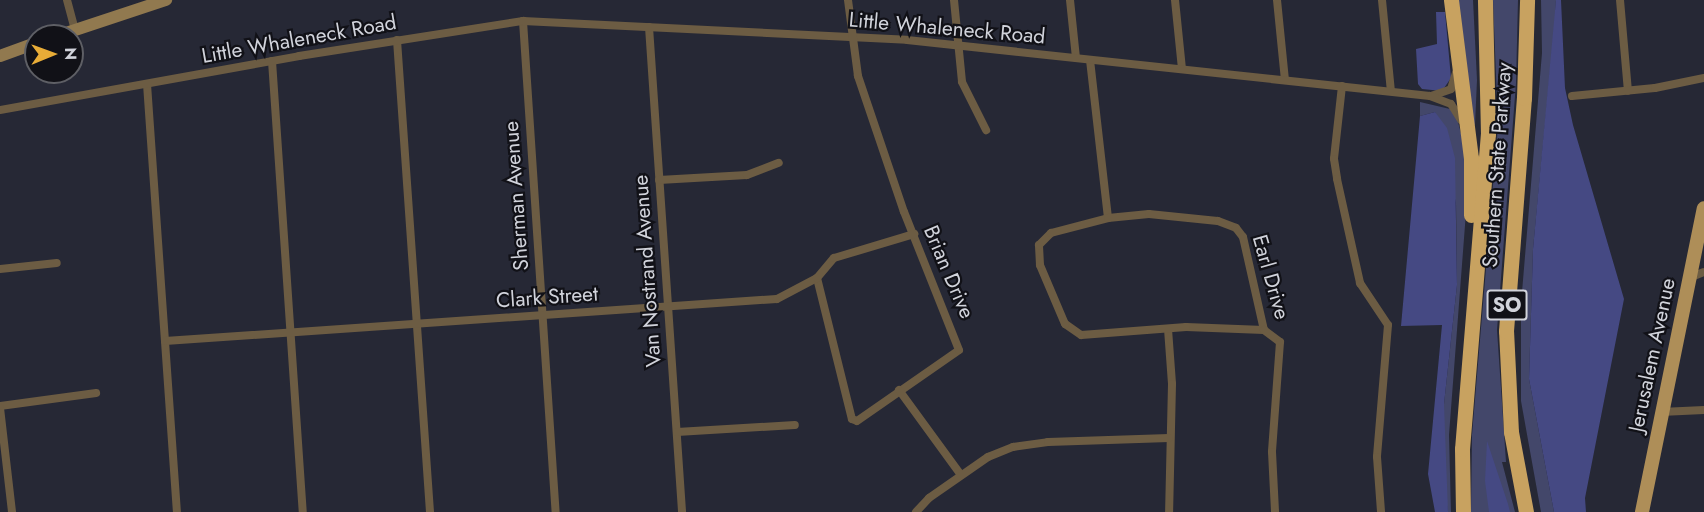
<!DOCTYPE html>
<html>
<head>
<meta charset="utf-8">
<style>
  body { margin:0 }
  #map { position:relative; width:1704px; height:512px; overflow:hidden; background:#262835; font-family:Jost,sans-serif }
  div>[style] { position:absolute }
  .green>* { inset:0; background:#43476a }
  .forest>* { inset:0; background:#454983 }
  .minor>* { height:8px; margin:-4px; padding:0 4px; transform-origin:4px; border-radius:4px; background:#6c5c43 }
  .secondary>* { height:12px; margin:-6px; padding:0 6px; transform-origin:6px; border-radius:6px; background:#91794f }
  .primary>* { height:14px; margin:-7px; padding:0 7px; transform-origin:7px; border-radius:7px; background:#ae8e58 }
  .motorway>* { height:15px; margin:-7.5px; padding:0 7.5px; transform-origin:7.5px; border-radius:7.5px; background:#c8a260 }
  span { translate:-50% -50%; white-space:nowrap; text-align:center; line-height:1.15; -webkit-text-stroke:4.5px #111117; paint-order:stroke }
  .shield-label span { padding:2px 4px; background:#111117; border:2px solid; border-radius:4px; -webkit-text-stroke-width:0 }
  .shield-label { font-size:20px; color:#d1d3db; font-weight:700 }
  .street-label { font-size:21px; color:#d1d3db }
  .north { position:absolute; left:24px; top:24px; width:60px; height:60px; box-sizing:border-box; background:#111117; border:2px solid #5e5f65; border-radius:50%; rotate:89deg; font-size:16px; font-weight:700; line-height:24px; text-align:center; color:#d1d3db }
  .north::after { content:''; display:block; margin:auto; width:21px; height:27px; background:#e8ac37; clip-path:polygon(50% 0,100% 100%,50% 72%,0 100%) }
</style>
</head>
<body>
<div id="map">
  <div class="green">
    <i style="clip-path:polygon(1454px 0,1473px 0,1477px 80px,1475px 125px,1471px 127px)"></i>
    <i style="clip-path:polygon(1493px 0,1518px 0,1516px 83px,1497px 330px,1506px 462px,1502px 462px,1515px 512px,1471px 512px,1472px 435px,1498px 126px)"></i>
    <i style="clip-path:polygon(1541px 0,1556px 0,1555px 20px,1533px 249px,1529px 379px,1554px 512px,1541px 512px,1521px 401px,1521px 304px,1542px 53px)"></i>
    <i style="clip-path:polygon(1420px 102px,1450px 109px,1457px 118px,1466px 153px,1468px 186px,1449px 435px,1451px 512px,1448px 512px,1444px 483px,1444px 404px,1457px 285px,1456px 203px,1435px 112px,1420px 116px)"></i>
  </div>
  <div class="forest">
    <i style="clip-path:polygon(1556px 0,1561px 0,1565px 88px,1573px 125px,1624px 299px,1585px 498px,1586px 512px,1554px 512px,1529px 379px,1533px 249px)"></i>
    <i style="clip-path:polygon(1436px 12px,1445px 12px,1451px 78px,1442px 91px,1422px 89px,1418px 84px,1416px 49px,1437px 44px)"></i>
    <i style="clip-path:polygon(1435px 112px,1447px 128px,1455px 158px,1457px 285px,1444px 404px,1448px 512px,1435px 512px,1428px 474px,1442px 325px,1401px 326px,1420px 116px)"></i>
    <i style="clip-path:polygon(1487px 441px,1508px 504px,1510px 512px,1489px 512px,1485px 481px)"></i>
  </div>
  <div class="minor">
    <i style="left:67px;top:0;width:31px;rotate:75deg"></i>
    <i style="left:954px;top:0;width:82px;rotate:84.4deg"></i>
    <i style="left:962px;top:82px;width:54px;rotate:63.4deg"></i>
    <i style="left:1070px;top:0;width:58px;rotate:84.1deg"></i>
    <i style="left:1175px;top:0;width:69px;rotate:84.2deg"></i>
    <i style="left:1277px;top:0;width:80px;rotate:84.3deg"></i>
    <i style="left:1382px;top:0;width:91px;rotate:84.4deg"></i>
    <i style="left:1620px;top:0;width:91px;rotate:85deg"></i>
    <i style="left:523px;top:21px;width:492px;rotate:86.2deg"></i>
    <i style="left:649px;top:27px;width:486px;rotate:86.1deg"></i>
    <i style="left:397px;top:40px;width:473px;rotate:86deg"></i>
    <i style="left:1090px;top:60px;width:159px;rotate:83.5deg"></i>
    <i style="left:272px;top:61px;width:452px;rotate:86.1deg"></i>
    <i style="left:147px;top:84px;width:429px;rotate:86deg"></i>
    <i style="left:1342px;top:86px;width:73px;rotate:96.3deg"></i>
    <i style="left:1334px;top:159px;width:20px;rotate:81deg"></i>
    <i style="left:1337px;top:179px;width:107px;rotate:77.5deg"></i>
    <i style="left:1360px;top:283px;width:50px;rotate:56.3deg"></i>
    <i style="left:1388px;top:325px;width:132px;rotate:94.8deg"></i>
    <i style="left:1377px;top:457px;width:55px;rotate:85.8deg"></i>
    <i style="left:1431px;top:96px;width:21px;rotate:-19deg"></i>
    <i style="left:1451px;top:89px;width:17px;rotate:-73deg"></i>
    <i style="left:1572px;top:96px;width:83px;rotate:-5.5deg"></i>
    <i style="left:1655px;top:88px;width:50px;rotate:-11.5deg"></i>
    <i style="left:0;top:110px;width:304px;rotate:-10.2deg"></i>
    <i style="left:299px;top:56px;width:227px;rotate:-8.9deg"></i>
    <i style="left:523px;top:21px;width:384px;rotate:2.8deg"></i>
    <i style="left:907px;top:40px;width:526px;rotate:6.11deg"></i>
    <i style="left:1430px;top:96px;width:22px;rotate:21deg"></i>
    <i style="left:1451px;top:104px;width:19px;rotate:58deg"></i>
    <i style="left:659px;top:180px;width:88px;rotate:-3.3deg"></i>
    <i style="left:747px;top:175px;width:34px;rotate:-21deg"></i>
    <i style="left:0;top:269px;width:57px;rotate:-6deg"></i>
    <i style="left:817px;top:278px;width:145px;rotate:76.1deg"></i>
    <i style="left:852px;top:419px;width:5px;rotate:22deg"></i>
    <i style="left:857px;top:421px;width:124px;rotate:-34.8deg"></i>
    <i style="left:959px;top:350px;width:149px;rotate:-111.7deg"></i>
    <i style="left:904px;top:212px;width:144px;rotate:-108.7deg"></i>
    <i style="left:858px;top:76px;width:77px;rotate:-97.5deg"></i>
    <i style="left:1689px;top:278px;width:16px;rotate:-22deg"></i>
    <i style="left:1168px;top:329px;width:55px;rotate:85.8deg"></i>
    <i style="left:1172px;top:384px;width:128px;rotate:91.3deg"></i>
    <i style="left:1264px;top:330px;width:78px;rotate:-177.8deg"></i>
    <i style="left:1186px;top:327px;width:105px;rotate:175.6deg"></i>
    <i style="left:1081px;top:335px;width:19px;rotate:-145deg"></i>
    <i style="left:1065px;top:324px;width:64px;rotate:-113deg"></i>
    <i style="left:1040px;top:265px;width:20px;rotate:-93deg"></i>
    <i style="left:1039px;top:245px;width:17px;rotate:-45deg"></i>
    <i style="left:1051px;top:233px;width:59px;rotate:-14.7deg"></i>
    <i style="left:1108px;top:218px;width:41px;rotate:-5.6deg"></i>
    <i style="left:1149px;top:214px;width:69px;rotate:5.8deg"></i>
    <i style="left:1218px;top:221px;width:19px;rotate:21deg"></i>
    <i style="left:1236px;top:228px;width:11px;rotate:52deg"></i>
    <i style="left:1243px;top:237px;width:95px;rotate:77.3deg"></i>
    <i style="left:1264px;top:330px;width:20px;rotate:37deg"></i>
    <i style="left:1280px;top:342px;width:110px;rotate:94.2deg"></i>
    <i style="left:1272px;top:452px;width:60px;rotate:87.1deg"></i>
    <i style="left:165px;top:341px;width:613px;rotate:-3.93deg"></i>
    <i style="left:777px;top:299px;width:45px;rotate:-27.7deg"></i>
    <i style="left:817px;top:278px;width:26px;rotate:-50deg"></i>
    <i style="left:834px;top:258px;width:84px;rotate:-16.7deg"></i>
    <i style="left:899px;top:390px;width:105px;rotate:53.9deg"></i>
    <i style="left:0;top:406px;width:97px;rotate:-7.7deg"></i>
    <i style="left:0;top:408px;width:105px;rotate:83.4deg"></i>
    <i style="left:1661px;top:412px;width:43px;rotate:-2.7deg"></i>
    <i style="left:677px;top:432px;width:118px;rotate:-3.4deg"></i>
    <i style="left:916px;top:512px;width:19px;rotate:-47deg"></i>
    <i style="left:929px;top:498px;width:72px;rotate:-34.8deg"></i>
    <i style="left:988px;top:457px;width:27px;rotate:-22deg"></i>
    <i style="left:1013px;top:447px;width:35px;rotate:-8deg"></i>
    <i style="left:1048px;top:442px;width:121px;rotate:-1.9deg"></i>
  </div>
  <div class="secondary">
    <i style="left:57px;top:36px;width:115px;rotate:-18.3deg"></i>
    <i style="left:0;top:56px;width:38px;rotate:-20deg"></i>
  </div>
  <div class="primary">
    <i style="left:1642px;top:512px;width:310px;rotate:-78.5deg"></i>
  </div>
  <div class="motorway">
    <i style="left:1451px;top:0;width:159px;rotate:82.8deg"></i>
    <i style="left:1471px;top:158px;width:57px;rotate:90deg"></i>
    <i style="left:1463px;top:512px;width:63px;rotate:-90.9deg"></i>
    <i style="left:1462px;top:449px;width:316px;rotate:-85.3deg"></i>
    <i style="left:1488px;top:134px;width:134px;rotate:-91.3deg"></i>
    <i style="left:1526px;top:512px;width:81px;rotate:-100.6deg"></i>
    <i style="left:1511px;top:432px;width:101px;rotate:-92.8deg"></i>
    <i style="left:1506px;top:331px;width:234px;rotate:-85.6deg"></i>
    <i style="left:1524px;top:98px;width:98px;rotate:-88.2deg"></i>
  </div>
  <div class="shield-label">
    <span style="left:1507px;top:305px">SO</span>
  </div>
  <div class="street-label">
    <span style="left:947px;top:28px;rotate:5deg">Little Whaleneck Road</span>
    <span style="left:299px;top:39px;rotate:-10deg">Little Whaleneck Road</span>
    <span style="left:1497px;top:165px;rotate:-86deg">Southern State Parkway</span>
    <span style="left:516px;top:196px;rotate:-94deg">Sherman Avenue</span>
    <span style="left:647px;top:271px;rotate:-94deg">Van Nostrand Avenue</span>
    <span style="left:949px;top:272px;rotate:67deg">Brian Drive</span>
    <span style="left:1271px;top:277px;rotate:74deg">Earl Drive</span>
    <span style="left:547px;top:297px;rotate:-4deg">Clark Street</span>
    <span style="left:1652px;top:355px;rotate:-78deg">Jerusalem Avenue</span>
  </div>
  <div class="north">N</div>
</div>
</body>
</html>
